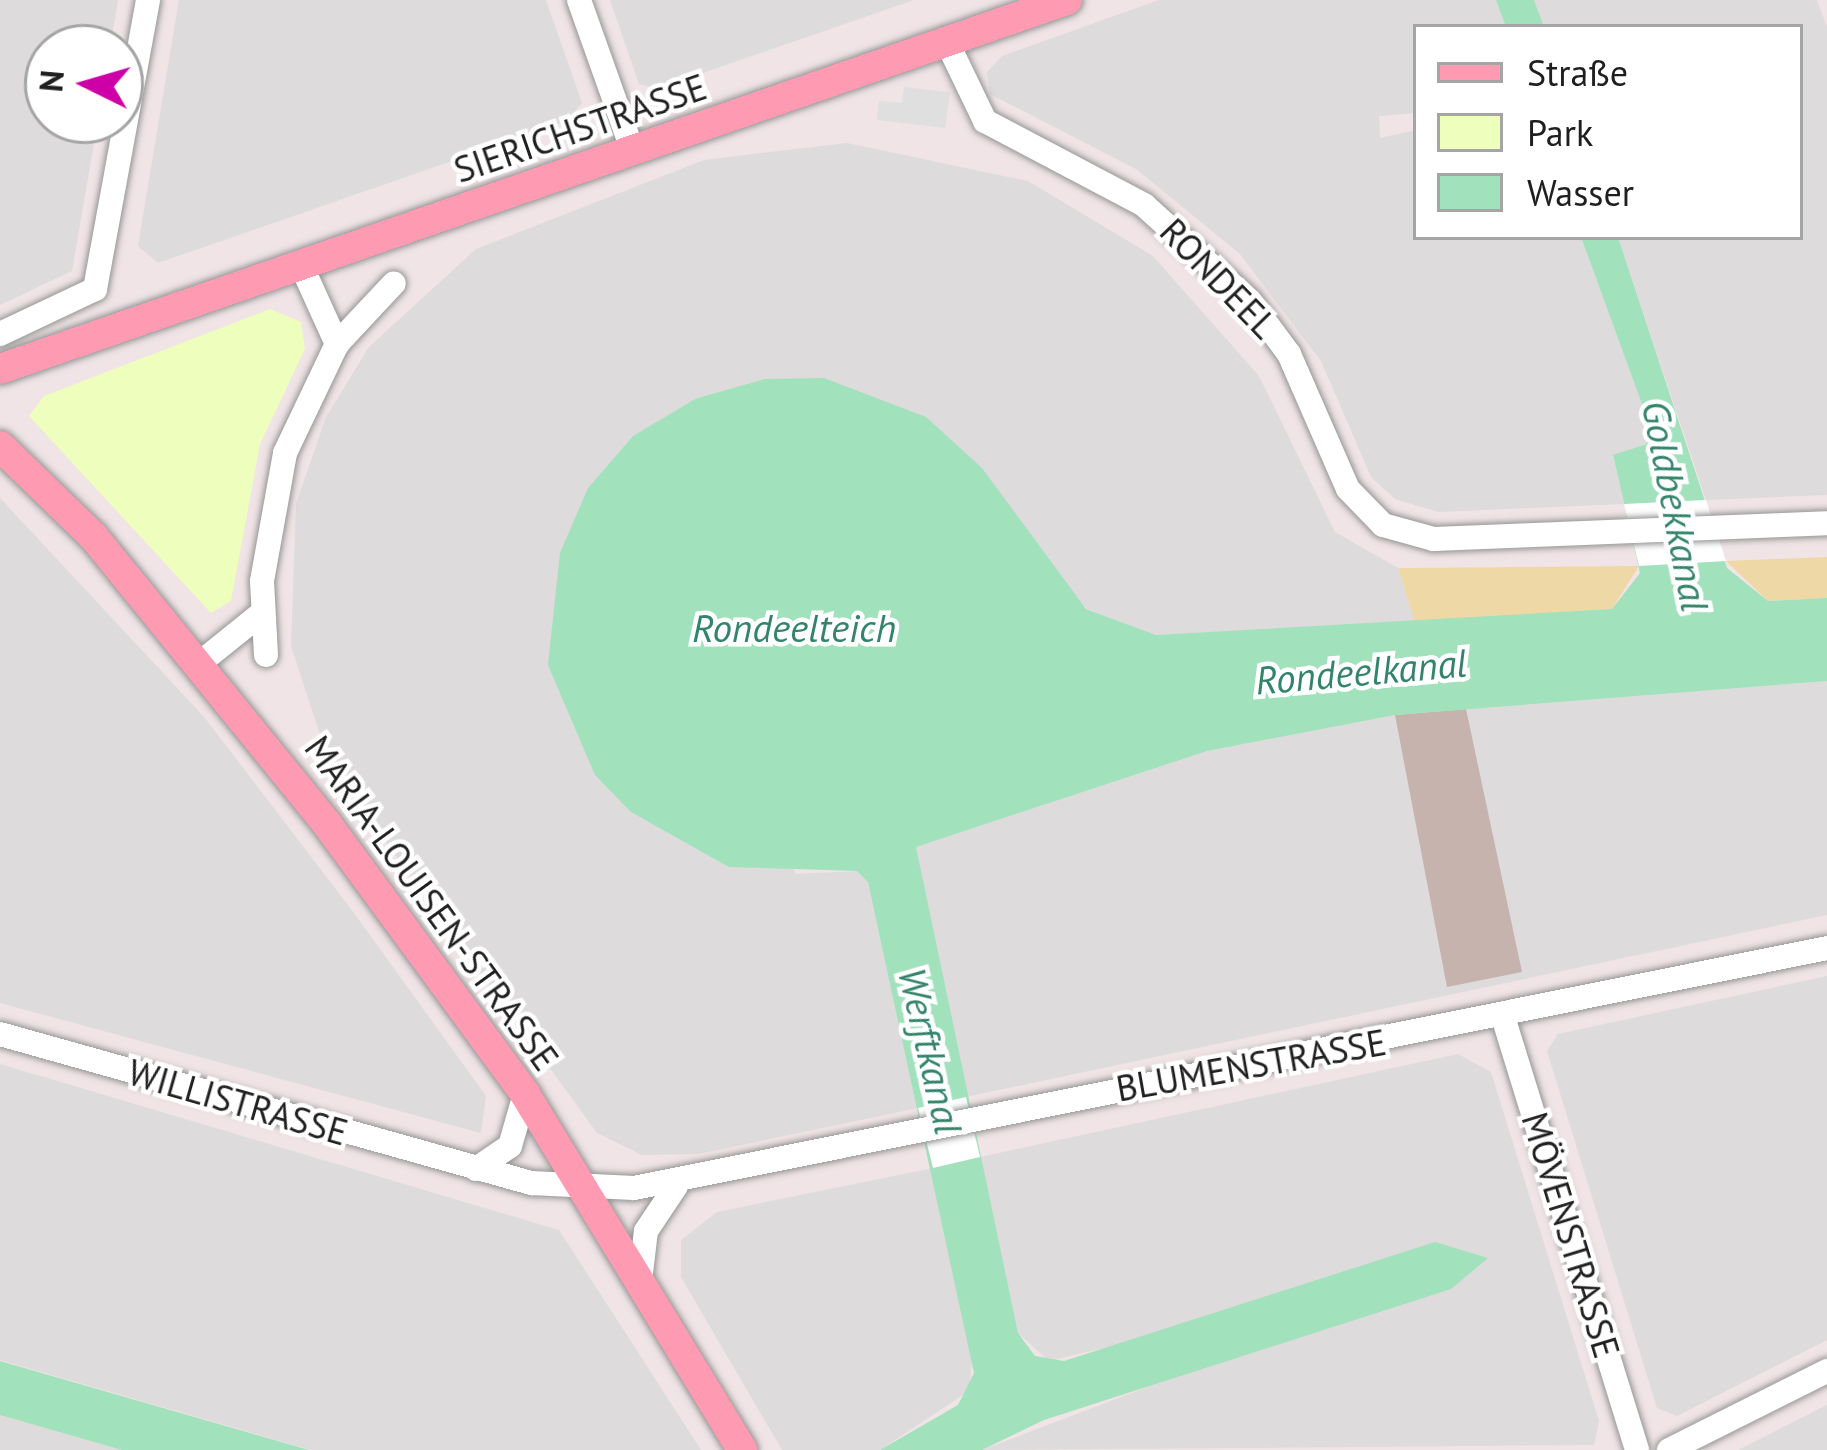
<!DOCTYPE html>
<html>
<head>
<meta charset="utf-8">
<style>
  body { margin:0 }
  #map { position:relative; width:1827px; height:1450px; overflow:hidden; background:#f0e4e6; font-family:"PT Sans",sans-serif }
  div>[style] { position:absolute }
  .residential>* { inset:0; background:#dddbdc }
  .construction>* { inset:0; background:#c6b3ae }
  .grass>* { inset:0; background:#eed8a6 }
  .park>* { inset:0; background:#edfebd }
  .parking>* { inset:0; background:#dfdfdf }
  .water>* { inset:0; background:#a1e1bb }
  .pier>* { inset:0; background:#fff }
  .roads { filter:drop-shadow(0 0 3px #969696) drop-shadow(0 0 3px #969696) }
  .minor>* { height:24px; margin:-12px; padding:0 12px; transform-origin:12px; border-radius:12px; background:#fff }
  .major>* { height:30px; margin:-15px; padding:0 15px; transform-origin:15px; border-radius:15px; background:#ff9ab3 }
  span { translate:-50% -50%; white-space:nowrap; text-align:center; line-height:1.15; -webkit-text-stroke:9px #fff; paint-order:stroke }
  .street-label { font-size:36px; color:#1f1f1f }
  .water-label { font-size:39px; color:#34846b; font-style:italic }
  .legend { position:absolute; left:1413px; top:24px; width:390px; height:216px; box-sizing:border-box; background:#fff; border:3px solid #a5a5a5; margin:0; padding:15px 21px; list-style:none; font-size:36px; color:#1f1f1f }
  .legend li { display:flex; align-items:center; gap:24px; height:60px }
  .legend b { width:60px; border:3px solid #a5a5a5 }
  .north { position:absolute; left:24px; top:24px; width:120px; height:120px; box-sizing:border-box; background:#fff; border:3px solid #a5a5a5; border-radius:50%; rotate:275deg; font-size:33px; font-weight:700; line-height:48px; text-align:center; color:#1f1f1f }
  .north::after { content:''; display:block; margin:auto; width:42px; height:54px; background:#cd00a7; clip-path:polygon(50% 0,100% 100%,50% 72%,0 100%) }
</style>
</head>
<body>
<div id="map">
  <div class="residential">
    <i style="clip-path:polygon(0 0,118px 0,110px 48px,48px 48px,48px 120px,98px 120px,72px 271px,0 305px)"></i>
    <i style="clip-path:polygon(179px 0,546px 0,582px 103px,567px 121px,158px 263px,138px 246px)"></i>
    <i style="clip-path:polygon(610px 0,914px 0,656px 89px,639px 84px)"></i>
    <i style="clip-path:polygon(1159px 0,1496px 0,1506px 27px,1416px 27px,1416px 113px,1379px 116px,1380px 138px,1416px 130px,1416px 237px,1581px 237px,1650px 426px,1646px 443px,1613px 456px,1624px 504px,1438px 512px,1395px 499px,1371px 477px,1321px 361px,1240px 254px,1136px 169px,990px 94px,987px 72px,1002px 56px)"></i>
    <i style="clip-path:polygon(1534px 0,1817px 0,1827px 27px,1827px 495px,1706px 500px,1618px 237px,1800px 237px,1800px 27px,1544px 27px)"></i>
    <i style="clip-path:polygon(847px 143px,1028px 181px,1153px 256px,1259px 376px,1335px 532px,1398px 568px,1415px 622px,1156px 635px,1087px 609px,1040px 555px,695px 399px,633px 436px,588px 488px,796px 874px,857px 871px,868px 882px,918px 1108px,698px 1154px,642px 1155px,597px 1133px,330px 765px,291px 646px,296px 504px,326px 417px,369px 347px,476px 249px,704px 160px)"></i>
    <i style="clip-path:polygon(0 498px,205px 718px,354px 913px,486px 1096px,481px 1133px,0 1003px)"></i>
    <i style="clip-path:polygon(1827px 681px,1827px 915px,966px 1097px,916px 847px,1207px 751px,1395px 715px)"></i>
    <i style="clip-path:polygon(1827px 976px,1827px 1340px,1677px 1416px,1657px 1408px,1547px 1051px,1558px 1034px)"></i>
    <i style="clip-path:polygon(1458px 1054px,1491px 1072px,1599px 1421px,1594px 1445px,982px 1450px,1487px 1258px,1049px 1361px,1018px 1333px,980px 1157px)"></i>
    <i style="clip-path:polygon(0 1064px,559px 1230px,701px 1450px,311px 1450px,0 1360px)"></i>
    <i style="clip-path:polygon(933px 1168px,973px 1353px,969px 1391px,880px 1450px,782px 1450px,681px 1277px,681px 1240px,717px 1212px)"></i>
    <i style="clip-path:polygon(1827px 1405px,1827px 1450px,1738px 1450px)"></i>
    <i style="clip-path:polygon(0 1415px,21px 1421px,122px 1450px,0 1450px)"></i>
  </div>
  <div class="construction">
    <i style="clip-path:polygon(1466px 709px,1522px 972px,1447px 987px,1395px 715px)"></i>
  </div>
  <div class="grass">
    <i style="clip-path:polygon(1827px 557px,1827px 598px,1768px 601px,1726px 561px)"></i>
    <i style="clip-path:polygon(1639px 566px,1612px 609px,1415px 622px,1398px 568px)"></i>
  </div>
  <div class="park">
    <i style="clip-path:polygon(270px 309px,301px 322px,305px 349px,260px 444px,231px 601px,211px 613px,29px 416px,44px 396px)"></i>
  </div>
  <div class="parking">
    <i style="clip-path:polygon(904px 87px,950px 92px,945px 128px,877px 120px,879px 101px,902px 103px)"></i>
  </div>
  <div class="water">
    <i style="clip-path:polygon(1496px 0,1534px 0,1544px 27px,1506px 27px)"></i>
    <i style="clip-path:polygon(1581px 237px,1618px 237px,1727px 568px,1768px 601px,1827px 598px,1827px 681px,1395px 715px,1207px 751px,916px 847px,1018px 1333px,1035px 1356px,1064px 1361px,1435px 1242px,1488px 1258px,1451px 1289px,1044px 1420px,982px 1450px,880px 1450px,958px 1405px,974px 1373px,868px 882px,857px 871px,729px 867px,631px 812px,595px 775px,548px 665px,560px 553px,588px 488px,633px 436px,695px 399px,765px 379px,824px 378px,926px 417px,982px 468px,1086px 609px,1156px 635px,1612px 609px,1640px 573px,1613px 455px,1646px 444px,1650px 426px)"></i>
    <i style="clip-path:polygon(0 1361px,309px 1450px,122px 1450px,21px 1421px,0 1415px)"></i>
  </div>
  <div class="pier">
    <i style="clip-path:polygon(1706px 500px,1726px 561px,1639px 566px,1624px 504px)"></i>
    <i style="clip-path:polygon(966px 1097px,980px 1157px,933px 1168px,918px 1108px)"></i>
  </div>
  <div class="roads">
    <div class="minor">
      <i style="left:579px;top:0;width:161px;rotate:70.4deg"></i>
      <i style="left:947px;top:42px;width:88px;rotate:64.3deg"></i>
      <i style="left:985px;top:121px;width:180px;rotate:27.8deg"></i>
      <i style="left:1144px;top:205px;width:143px;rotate:42.2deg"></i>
      <i style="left:1250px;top:301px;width:66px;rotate:53.7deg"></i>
      <i style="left:1289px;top:354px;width:147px;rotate:66.4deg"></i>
      <i style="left:1348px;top:489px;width:50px;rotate:45.8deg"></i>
      <i style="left:1383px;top:525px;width:53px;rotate:15.4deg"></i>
      <i style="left:1434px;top:539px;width:393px;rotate:-2.3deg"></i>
      <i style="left:302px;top:267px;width:85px;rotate:65.6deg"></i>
      <i style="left:0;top:334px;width:105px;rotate:-25.3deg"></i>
      <i style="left:95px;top:289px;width:294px;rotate:-79.6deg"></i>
      <i style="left:266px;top:655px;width:74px;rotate:-93.1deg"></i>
      <i style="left:262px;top:581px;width:130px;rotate:-79.8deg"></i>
      <i style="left:285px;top:453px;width:121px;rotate:-64.5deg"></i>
      <i style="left:337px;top:344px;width:83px;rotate:-46.9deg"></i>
      <i style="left:201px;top:662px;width:78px;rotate:-38.8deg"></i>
      <i style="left:1504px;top:1020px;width:450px;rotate:72.8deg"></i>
      <i style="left:0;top:1034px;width:552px;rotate:15.67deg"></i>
      <i style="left:531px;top:1183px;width:103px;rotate:2.8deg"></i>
      <i style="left:634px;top:1188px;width:1217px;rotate:-11.37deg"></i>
      <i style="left:476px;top:1169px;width:41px;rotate:-34.1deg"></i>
      <i style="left:510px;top:1146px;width:54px;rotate:-73.9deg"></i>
      <i style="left:640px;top:1281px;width:50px;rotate:-83.2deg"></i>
      <i style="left:646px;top:1231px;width:54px;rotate:-56.3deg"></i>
      <i style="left:1669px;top:1450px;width:177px;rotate:-26.6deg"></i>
    </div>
    <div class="major">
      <i style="left:0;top:369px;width:1129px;rotate:-19.08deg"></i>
      <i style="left:0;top:446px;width:129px;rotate:44.1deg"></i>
      <i style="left:93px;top:536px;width:371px;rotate:50.9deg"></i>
      <i style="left:327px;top:824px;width:335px;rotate:53.7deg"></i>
      <i style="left:525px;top:1094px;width:417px;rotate:58.6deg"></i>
    </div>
  </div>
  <div class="street-label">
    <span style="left:580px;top:128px;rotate:-19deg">SIERICHSTRASSE</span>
    <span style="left:1219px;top:278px;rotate:46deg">RONDEEL</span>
    <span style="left:432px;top:903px;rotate:54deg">MARIA-LOUISEN-STRASSE</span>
    <span style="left:1251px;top:1065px;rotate:-10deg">BLUMENSTRASSE</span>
    <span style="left:238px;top:1102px;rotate:16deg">WILLISTRASSE</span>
    <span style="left:1571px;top:1235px;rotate:73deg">MÖVENSTRASSE</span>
  </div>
  <div class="water-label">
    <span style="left:1675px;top:506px;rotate:79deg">Goldbekkanal</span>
    <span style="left:794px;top:628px">Rondeelteich</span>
    <span style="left:1361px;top:672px;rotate:-5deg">Rondeelkanal</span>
    <span style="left:930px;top:1051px;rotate:77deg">Werftkanal</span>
  </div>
  <ul class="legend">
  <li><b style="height:15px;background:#ff9ab3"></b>Straße</li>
  <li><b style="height:33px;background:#edfebd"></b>Park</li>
  <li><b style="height:33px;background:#a1e1bb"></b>Wasser</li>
  </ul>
  <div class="north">N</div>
</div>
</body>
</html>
